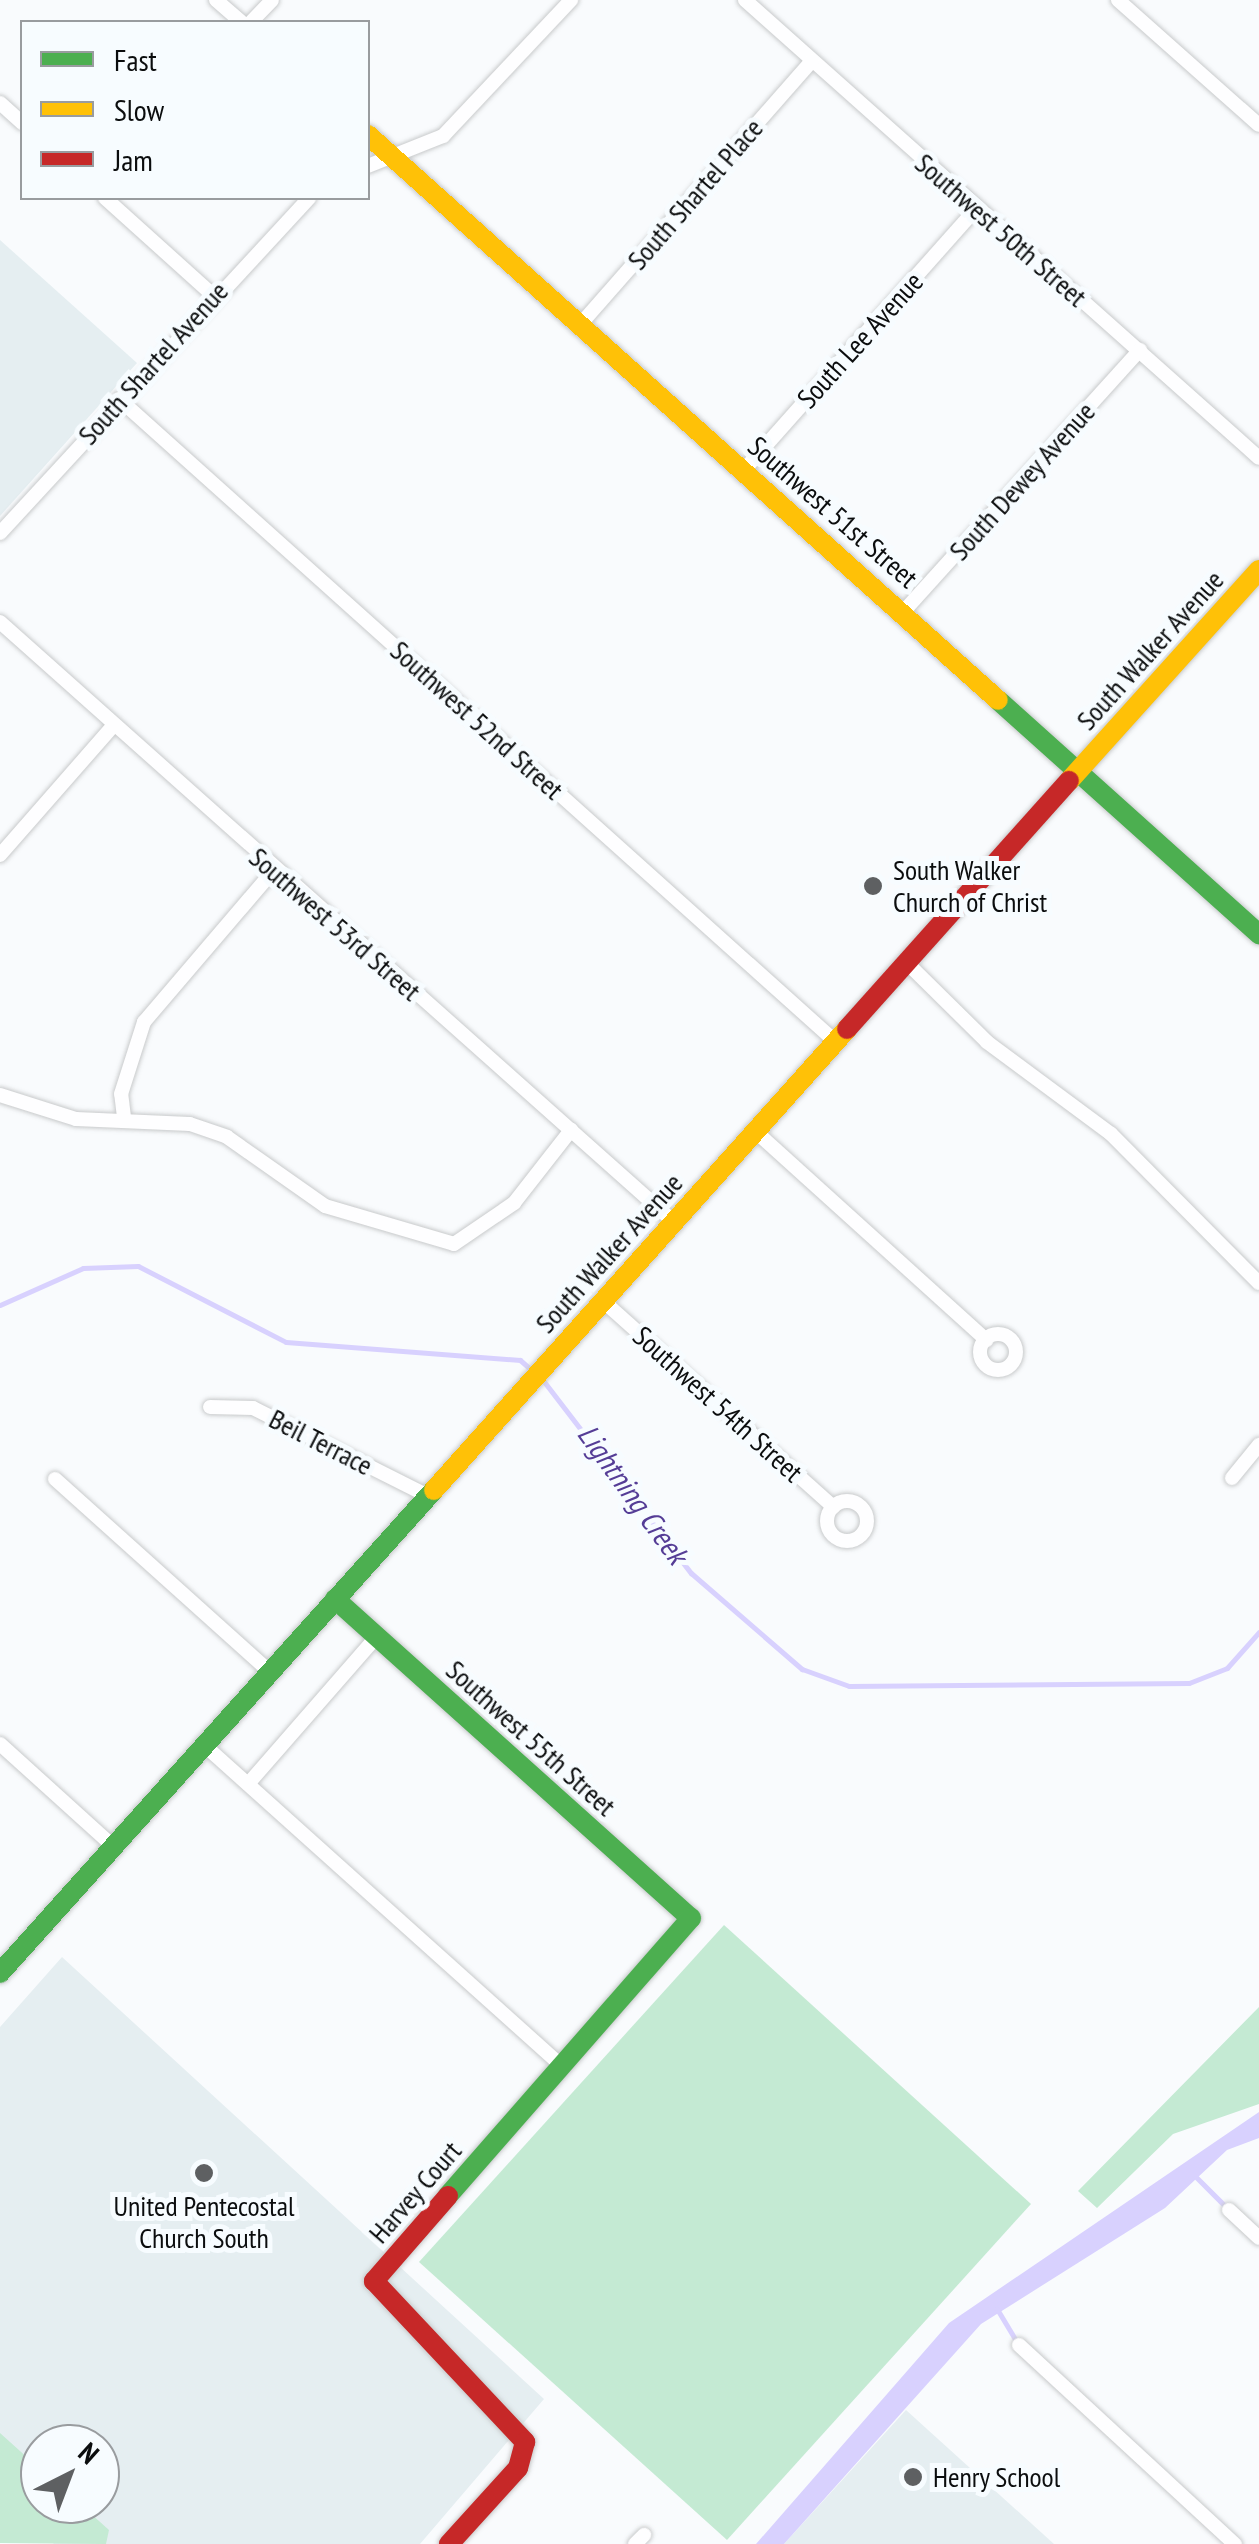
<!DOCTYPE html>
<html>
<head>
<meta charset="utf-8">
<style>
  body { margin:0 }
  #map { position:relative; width:1259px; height:2544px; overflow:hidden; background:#f9fbfd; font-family:"PT Sans Narrow",sans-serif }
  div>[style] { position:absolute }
  .built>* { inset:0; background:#e5eef1 }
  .green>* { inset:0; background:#c4ead3 }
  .water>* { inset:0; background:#d8d1fe }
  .stream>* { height:5px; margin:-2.5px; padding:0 2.5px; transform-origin:2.5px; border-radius:2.5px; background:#d8d1fe }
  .roads { filter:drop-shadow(0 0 2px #c8cacb) drop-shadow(0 0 2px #c8cacb) }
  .street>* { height:14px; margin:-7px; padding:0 7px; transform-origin:7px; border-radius:7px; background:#fefeff }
  .street>.ring { margin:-7px; padding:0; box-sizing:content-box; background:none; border:14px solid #fefeff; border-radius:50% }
  .fast>* { height:20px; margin:-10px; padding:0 10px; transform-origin:10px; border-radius:10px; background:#4caf50 }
  .slow>* { height:20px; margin:-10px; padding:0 10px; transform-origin:10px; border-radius:10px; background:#ffc107 }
  .jam>* { height:20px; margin:-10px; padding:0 10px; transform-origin:10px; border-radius:10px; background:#c62828 }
  .dots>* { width:28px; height:28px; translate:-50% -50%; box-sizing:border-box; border:5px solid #f7fcff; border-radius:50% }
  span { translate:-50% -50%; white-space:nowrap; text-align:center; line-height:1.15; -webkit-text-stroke:10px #f7fcff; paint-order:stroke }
  .street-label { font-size:28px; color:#0b0d0e }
  .poi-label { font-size:28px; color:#0b0d0e }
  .left { translate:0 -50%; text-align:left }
  .water-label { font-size:30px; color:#553d96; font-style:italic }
  .legend { position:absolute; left:20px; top:20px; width:350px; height:180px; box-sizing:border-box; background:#f7fcff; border:2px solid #999c9f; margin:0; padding:12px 18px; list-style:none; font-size:30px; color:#0b0d0e }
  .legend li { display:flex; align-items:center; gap:20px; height:50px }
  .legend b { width:50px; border:2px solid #999c9f }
  .north { position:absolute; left:20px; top:2424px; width:100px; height:100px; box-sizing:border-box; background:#f7fcff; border:2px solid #999c9f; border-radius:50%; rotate:42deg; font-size:28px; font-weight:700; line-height:40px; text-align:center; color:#0b0d0e }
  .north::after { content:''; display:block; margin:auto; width:35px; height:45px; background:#5e6062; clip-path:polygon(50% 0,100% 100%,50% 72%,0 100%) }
</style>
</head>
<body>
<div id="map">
  <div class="built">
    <i style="clip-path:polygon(0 240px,137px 363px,0 516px)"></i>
    <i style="clip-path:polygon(evenodd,62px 1957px,544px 2399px,420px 2544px,54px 2544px,0 2494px,0 2027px,62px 1957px,40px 2444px,100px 2444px,100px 2504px,40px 2504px,40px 2444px)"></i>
    <i style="clip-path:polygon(906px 2410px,1054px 2544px,784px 2544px)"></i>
  </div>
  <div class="green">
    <i style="clip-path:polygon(724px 1925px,1031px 2204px,727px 2540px,419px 2262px)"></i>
    <i style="clip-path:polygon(1259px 2007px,1259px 2104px,1173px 2134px,1097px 2208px,1078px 2191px)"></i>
    <i style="clip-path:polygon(0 2433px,40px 2469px,40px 2504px,80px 2504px,109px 2530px,106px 2544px,0 2543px)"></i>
  </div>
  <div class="water">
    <i style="clip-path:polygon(1259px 2112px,1259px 2138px,1227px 2150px,1165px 2208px,981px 2324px,784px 2544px,756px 2544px,949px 2323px)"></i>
  </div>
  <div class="stream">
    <i style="left:0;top:1305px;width:91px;rotate:-24deg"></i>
    <i style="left:83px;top:1268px;width:55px;rotate:-2.1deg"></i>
    <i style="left:138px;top:1266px;width:166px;rotate:27.2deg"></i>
    <i style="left:286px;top:1342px;width:235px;rotate:4.4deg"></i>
    <i style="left:520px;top:1360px;width:18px;rotate:41deg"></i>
    <i style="left:542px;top:1379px;width:245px;rotate:52.5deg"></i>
    <i style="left:691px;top:1573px;width:147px;rotate:40.9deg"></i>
    <i style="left:802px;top:1669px;width:50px;rotate:19.9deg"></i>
    <i style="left:849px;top:1686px;width:340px;rotate:-0.5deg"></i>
    <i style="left:1189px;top:1683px;width:41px;rotate:-21.5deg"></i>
    <i style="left:1227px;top:1668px;width:48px;rotate:-48.4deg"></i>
    <i style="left:1196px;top:2177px;width:44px;rotate:45deg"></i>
    <i style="left:997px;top:2309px;width:39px;rotate:59deg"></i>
  </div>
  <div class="roads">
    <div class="street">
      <i style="left:216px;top:0;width:33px;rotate:41deg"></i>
      <i style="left:745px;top:0;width:688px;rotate:41.7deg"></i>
      <i style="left:1118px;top:0;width:188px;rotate:41.6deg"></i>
      <i style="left:251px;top:22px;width:30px;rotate:-46deg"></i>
      <i style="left:0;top:103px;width:30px;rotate:42deg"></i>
      <i style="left:368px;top:166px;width:81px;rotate:-21.8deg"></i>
      <i style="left:443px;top:136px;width:187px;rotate:-46.7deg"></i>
      <i style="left:105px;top:198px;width:147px;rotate:42deg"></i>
      <i style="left:578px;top:327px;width:354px;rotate:-48.7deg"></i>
      <i style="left:119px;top:399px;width:963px;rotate:41.89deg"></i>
      <i style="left:744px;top:470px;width:349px;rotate:-48.4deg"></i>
      <i style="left:0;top:533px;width:456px;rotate:-47.3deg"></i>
      <i style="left:904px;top:611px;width:352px;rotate:-47.9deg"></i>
      <i style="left:0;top:622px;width:902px;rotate:41.68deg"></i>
      <i style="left:0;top:855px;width:173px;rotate:-48.8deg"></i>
      <i style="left:907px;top:963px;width:112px;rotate:44.6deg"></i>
      <i style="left:987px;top:1042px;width:154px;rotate:36.6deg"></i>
      <i style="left:1111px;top:1134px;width:210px;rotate:45.2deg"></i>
      <i style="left:0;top:1095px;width:80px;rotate:17.5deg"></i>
      <i style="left:76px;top:1119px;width:114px;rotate:2.5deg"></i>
      <i style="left:190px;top:1124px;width:39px;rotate:19deg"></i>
      <i style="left:227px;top:1137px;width:120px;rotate:35.1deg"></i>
      <i style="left:325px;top:1206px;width:134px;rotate:16.4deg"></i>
      <i style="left:454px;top:1244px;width:73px;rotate:-34.3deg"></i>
      <i style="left:514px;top:1203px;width:93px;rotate:-52deg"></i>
      <i style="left:124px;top:1117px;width:23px;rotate:-97deg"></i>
      <i style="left:121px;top:1094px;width:76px;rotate:-72.3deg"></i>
      <i style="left:144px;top:1022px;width:199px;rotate:-49.5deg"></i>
      <i style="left:755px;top:1131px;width:312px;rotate:42.1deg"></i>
      <i style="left:603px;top:1301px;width:309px;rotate:41.8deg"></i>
      <i class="ring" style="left:980px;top:1334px;width:22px;height:22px"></i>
      <i style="left:210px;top:1407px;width:43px;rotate:1.3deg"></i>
      <i style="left:253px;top:1408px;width:196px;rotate:26.7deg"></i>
      <i style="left:1232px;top:1478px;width:43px;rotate:-50.7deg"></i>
      <i style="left:55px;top:1479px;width:289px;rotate:41.9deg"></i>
      <i class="ring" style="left:827px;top:1501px;width:26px;height:26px"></i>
      <i style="left:0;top:1744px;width:152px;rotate:42.1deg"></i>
      <i style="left:204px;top:1745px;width:481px;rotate:41.9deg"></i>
      <i style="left:248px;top:1784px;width:196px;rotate:-48.9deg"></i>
      <i style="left:1229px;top:2210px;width:41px;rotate:43deg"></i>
      <i style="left:1019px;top:2345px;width:294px;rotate:42.7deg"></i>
      <i style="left:635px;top:2544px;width:13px;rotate:-45deg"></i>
    </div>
    <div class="fast">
      <i style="left:998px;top:700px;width:351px;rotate:41.9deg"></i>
      <i style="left:335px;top:1599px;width:478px;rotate:41.9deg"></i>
      <i style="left:691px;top:1918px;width:369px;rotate:131.2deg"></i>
      <i style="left:0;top:1973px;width:649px;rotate:-48.06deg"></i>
    </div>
    <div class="slow">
      <i style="left:368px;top:135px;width:846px;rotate:41.89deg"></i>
      <i style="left:1069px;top:781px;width:284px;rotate:-48deg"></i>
      <i style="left:434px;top:1490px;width:619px;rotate:-48.14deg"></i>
    </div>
    <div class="jam">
      <i style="left:847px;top:1029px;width:333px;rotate:-48.2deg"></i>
      <i style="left:448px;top:2196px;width:113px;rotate:131deg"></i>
      <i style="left:374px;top:2281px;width:221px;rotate:46.8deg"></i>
      <i style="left:525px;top:2442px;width:27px;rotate:105deg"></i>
      <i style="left:518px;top:2468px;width:103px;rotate:132.2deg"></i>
    </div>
  </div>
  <div class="dots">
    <i style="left:873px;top:886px;background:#5e6062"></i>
    <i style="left:204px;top:2173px;background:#5e6062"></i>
    <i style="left:913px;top:2477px;background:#5e6062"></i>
  </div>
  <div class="street-label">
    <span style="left:695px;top:194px;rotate:-49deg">South Shartel Place</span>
    <span style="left:1001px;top:230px;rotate:41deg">Southwest 50th Street</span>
    <span style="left:860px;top:340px;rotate:-48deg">South Lee Avenue</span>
    <span style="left:153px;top:363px;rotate:-48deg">South Shartel Avenue</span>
    <span style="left:1022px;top:481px;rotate:-48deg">South Dewey Avenue</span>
    <span style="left:833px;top:512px;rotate:41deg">Southwest 51st Street</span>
    <span style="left:1150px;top:650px;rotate:-48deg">South Walker Avenue</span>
    <span style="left:477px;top:720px;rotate:42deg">Southwest 52nd Street</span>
    <span style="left:335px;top:924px;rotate:41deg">Southwest 53rd Street</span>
    <span style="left:609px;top:1253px;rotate:-48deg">South Walker Avenue</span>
    <span style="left:718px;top:1404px;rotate:42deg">Southwest 54th Street</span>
    <span style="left:321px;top:1442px;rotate:27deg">Beil Terrace</span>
    <span style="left:531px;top:1738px;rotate:42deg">Southwest 55th Street</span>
    <span style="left:415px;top:2192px;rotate:-49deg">Harvey Court</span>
  </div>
  <div class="poi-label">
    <span class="left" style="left:893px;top:886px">South Walker<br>Church of Christ</span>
    <span style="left:204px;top:2222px">United Pentecostal<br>Church South</span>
    <span class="left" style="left:933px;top:2477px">Henry School</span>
  </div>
  <div class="water-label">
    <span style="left:633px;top:1494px;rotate:54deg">Lightning Creek</span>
  </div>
  <ul class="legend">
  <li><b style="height:12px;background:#4caf50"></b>Fast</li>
  <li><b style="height:12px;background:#ffc107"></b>Slow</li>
  <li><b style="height:12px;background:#c62828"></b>Jam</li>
  </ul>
  <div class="north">N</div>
</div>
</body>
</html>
